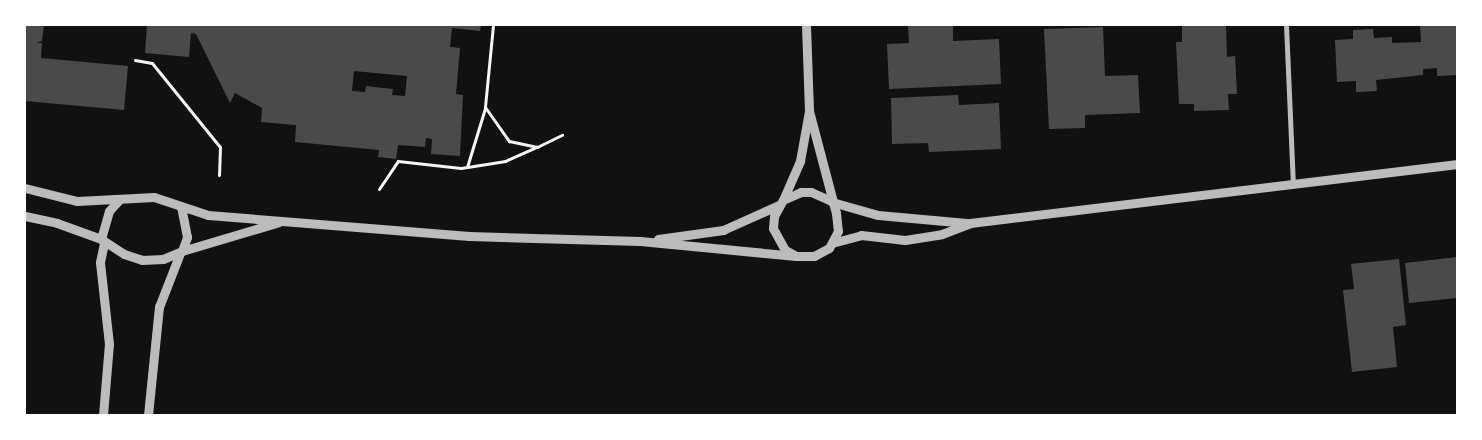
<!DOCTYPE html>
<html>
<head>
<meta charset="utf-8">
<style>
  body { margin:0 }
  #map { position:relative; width:1482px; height:440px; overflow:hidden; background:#111; font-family:"Crimson Pro",serif }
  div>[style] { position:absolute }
  .building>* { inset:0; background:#4a4a4a }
  .path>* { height:3px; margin:-1.5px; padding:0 1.5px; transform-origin:1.5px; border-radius:1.5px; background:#f5f5f5 }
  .minor>* { height:5px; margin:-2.5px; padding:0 2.5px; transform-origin:2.5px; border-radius:2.5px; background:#bcbcbc }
  .tertiary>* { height:9px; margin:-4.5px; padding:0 4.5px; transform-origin:4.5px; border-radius:4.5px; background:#bcbcbc }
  span { translate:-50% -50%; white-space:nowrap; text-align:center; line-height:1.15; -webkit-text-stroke:4px #fff; paint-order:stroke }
  .frame { position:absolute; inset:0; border:26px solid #fff; pointer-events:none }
</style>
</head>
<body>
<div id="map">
  <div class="building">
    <i style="clip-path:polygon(25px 25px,44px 25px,42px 41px,36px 43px,42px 43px,41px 58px,128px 66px,124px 110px,25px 101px)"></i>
    <i style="clip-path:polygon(evenodd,147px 25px,481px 25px,480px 31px,452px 28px,450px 47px,460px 48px,456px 94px,463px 95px,460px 156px,431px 154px,432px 139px,426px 138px,425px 147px,398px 145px,396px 159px,378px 157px,379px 150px,295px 142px,296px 125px,261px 122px,262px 108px,235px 93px,230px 103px,196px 34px,191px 33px,189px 57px,145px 53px,147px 25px,354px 71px,407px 76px,405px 96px,392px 95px,393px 89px,366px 86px,365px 92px,352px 91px,354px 71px)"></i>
    <i style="clip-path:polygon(908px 25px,953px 25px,953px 41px,999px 39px,1001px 84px,889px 89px,887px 44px,909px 43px)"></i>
    <i style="clip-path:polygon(1182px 25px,1226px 25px,1227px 57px,1235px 56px,1237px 94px,1228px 94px,1229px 110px,1194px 111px,1194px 104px,1179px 104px,1176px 42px,1182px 42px)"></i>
    <i style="clip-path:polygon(1420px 25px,1457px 25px,1457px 75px,1437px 76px,1437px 68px,1423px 69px,1423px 75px,1376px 80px,1377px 91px,1356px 92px,1356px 81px,1337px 82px,1335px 40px,1353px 39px,1353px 30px,1373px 29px,1374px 38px,1392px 37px,1392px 43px,1421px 42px)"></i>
    <i style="clip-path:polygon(1103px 27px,1105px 76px,1138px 75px,1140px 113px,1085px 115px,1085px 128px,1049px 129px,1044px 29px)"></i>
    <i style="clip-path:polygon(958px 95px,959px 105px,999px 103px,1001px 149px,929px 152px,928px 143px,892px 144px,891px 98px)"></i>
    <i style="clip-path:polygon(1457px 257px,1457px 298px,1409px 303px,1405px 263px)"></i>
    <i style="clip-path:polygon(1399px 259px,1406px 325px,1393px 327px,1397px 367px,1352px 372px,1343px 290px,1354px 289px,1351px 264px)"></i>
  </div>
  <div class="path">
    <i style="left:493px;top:25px;width:82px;rotate:95.6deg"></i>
    <i style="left:485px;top:107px;width:42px;rotate:54.8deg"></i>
    <i style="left:509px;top:141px;width:29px;rotate:12deg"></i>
    <i style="left:537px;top:147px;width:28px;rotate:-26deg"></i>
    <i style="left:135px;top:60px;width:17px;rotate:10deg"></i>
    <i style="left:152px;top:63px;width:108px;rotate:51deg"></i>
    <i style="left:220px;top:147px;width:28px;rotate:92deg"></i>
    <i style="left:467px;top:167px;width:62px;rotate:-73deg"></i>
    <i style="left:379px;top:189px;width:34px;rotate:-56deg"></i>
    <i style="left:398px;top:161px;width:63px;rotate:6.3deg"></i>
    <i style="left:461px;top:168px;width:45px;rotate:-9deg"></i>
    <i style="left:505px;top:161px;width:34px;rotate:-24deg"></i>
  </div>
  <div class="minor">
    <i style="left:1286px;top:25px;width:160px;rotate:87.5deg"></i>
  </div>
  <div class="tertiary">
    <i style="left:809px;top:111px;width:106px;rotate:75.2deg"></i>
    <i style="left:836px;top:213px;width:18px;rotate:84deg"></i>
    <i style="left:838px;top:231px;width:19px;rotate:118deg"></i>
    <i style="left:829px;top:248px;width:17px;rotate:152deg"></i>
    <i style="left:814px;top:256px;width:18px;rotate:180deg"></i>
    <i style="left:796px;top:256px;width:13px;rotate:-151deg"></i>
    <i style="left:785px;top:250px;width:25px;rotate:-119deg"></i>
    <i style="left:773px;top:228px;width:12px;rotate:-85deg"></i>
    <i style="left:774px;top:216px;width:18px;rotate:-61deg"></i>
    <i style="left:783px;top:200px;width:20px;rotate:-24deg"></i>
    <i style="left:801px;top:192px;width:10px"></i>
    <i style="left:811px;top:192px;width:22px;rotate:24deg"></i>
    <i style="left:25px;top:188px;width:54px;rotate:14deg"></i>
    <i style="left:77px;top:201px;width:77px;rotate:-3deg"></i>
    <i style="left:154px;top:197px;width:57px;rotate:18.4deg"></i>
    <i style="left:208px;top:215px;width:262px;rotate:4.6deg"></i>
    <i style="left:469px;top:236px;width:171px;rotate:1.7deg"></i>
    <i style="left:640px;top:241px;width:157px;rotate:5.5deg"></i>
    <i style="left:120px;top:199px;width:16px;rotate:133deg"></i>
    <i style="left:109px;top:211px;width:29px;rotate:106deg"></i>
    <i style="left:101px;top:239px;width:27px;rotate:33deg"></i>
    <i style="left:124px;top:254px;width:19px;rotate:18deg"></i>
    <i style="left:142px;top:260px;width:21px;rotate:-3deg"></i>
    <i style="left:163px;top:259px;width:21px;rotate:-23deg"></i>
    <i style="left:182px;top:251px;width:15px;rotate:-70deg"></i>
    <i style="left:187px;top:237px;width:31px;rotate:-101deg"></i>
    <i style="left:783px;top:200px;width:43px;rotate:-66.4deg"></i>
    <i style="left:800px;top:161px;width:51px;rotate:-79.8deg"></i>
    <i style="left:809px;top:111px;width:86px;rotate:-92deg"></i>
    <i style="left:832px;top:202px;width:48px;rotate:15.8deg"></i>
    <i style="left:878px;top:215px;width:89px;rotate:5.1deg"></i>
    <i style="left:25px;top:216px;width:33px;rotate:12deg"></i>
    <i style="left:57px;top:223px;width:47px;rotate:20deg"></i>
    <i style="left:658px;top:239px;width:66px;rotate:-7.9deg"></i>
    <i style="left:723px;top:230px;width:61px;rotate:-24.1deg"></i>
    <i style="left:832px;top:243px;width:30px;rotate:-15deg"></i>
    <i style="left:861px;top:235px;width:44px;rotate:6.5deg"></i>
    <i style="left:905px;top:240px;width:37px;rotate:-9deg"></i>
    <i style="left:942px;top:234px;width:30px;rotate:-21deg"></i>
    <i style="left:970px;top:223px;width:491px;rotate:-6.9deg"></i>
    <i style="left:182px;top:251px;width:101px;rotate:-16.6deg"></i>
    <i style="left:103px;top:415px;width:71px;rotate:-85.2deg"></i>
    <i style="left:109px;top:344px;width:82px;rotate:-96.3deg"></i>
    <i style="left:100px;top:262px;width:19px;rotate:-78deg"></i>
    <i style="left:148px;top:415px;width:109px;rotate:-84.2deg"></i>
    <i style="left:159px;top:307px;width:58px;rotate:-68.7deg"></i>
  </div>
  <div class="frame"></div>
</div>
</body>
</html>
